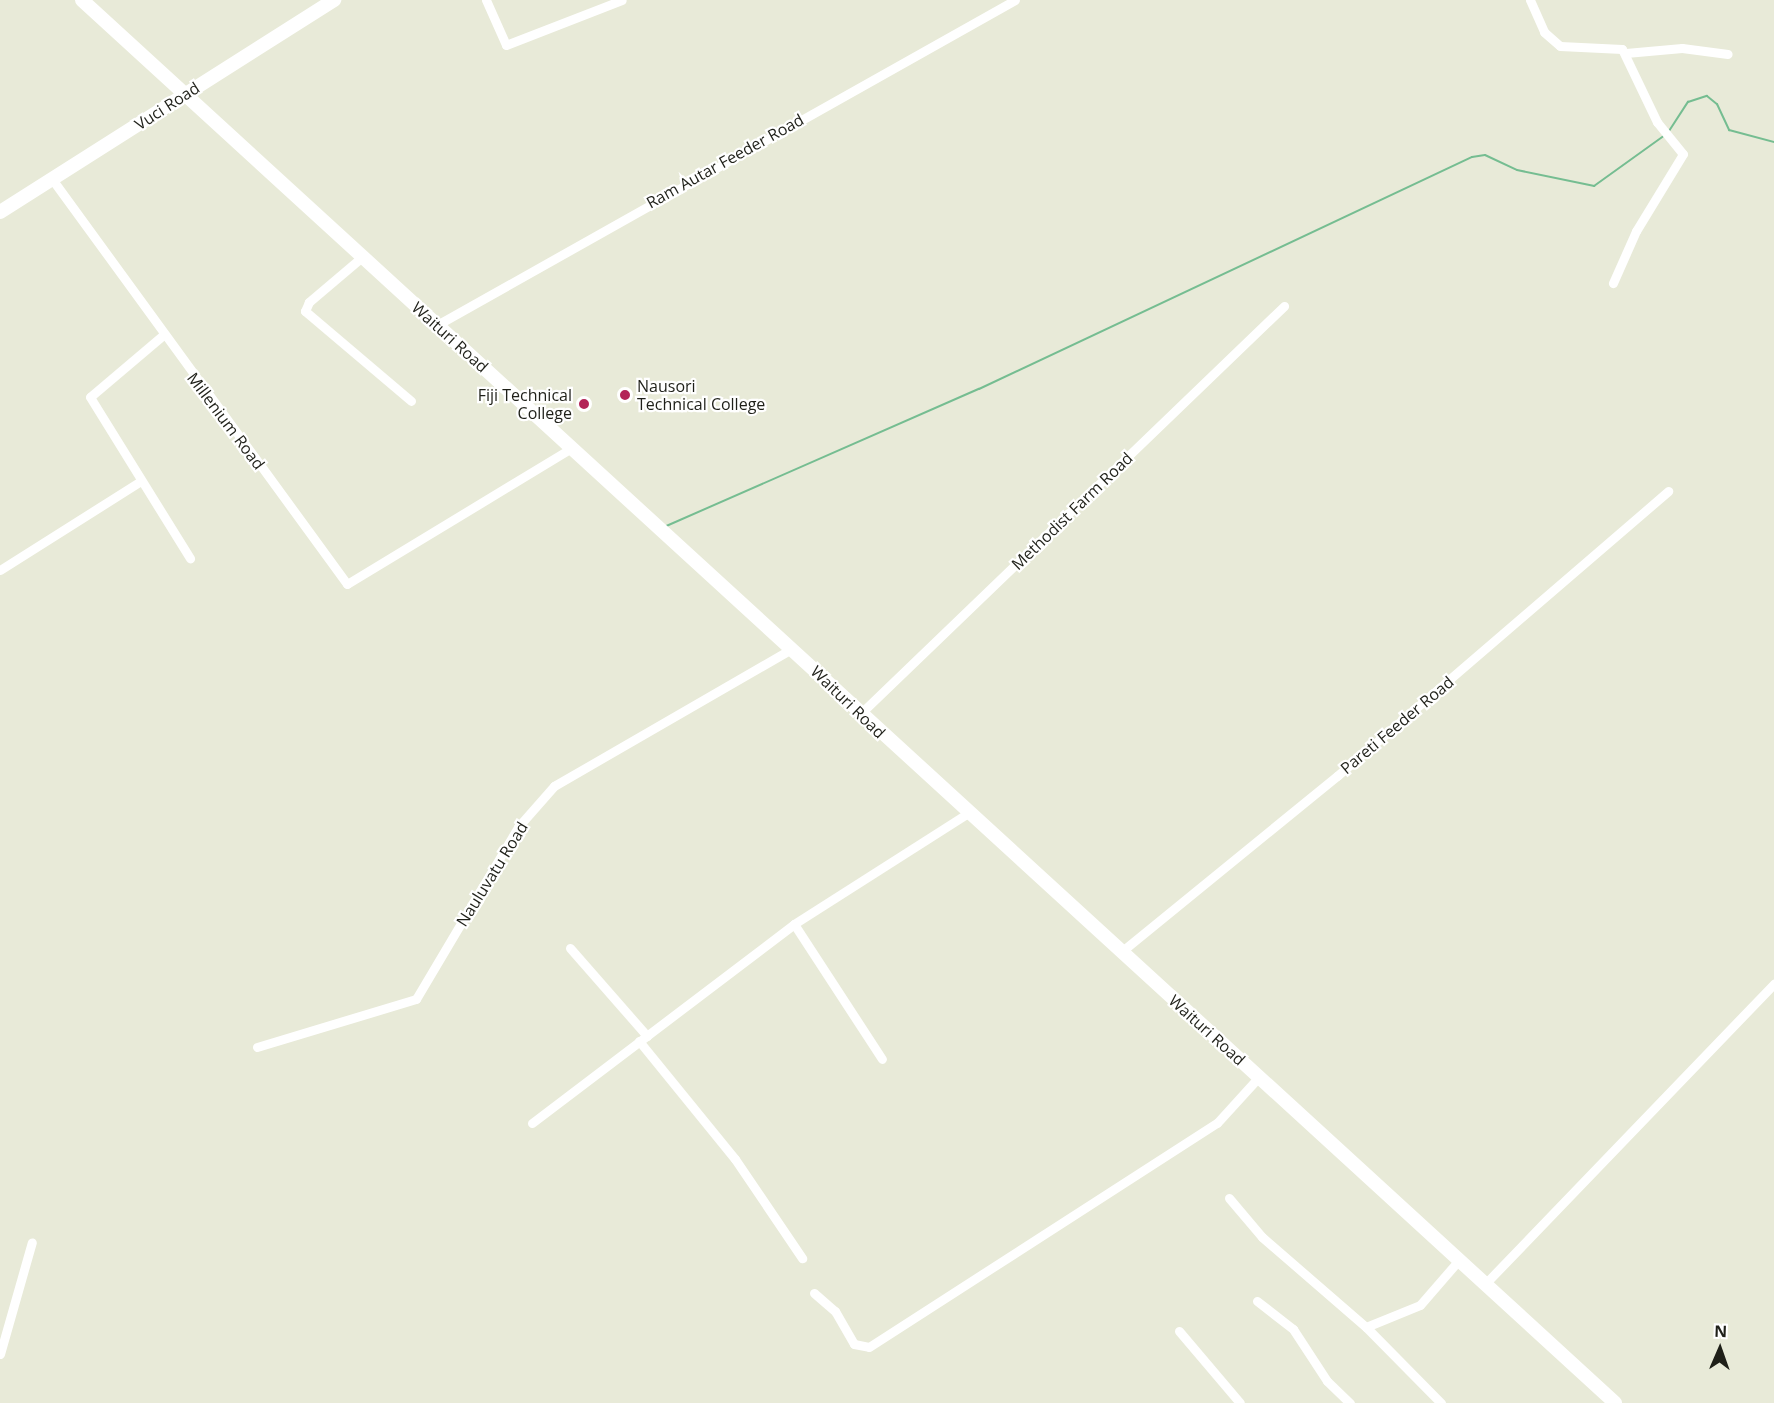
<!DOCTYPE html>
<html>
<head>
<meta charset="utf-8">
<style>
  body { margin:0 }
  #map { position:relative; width:1774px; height:1403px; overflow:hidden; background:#e8ead8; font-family:"Open Sans",sans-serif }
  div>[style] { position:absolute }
  .stream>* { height:2px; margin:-1px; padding:0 1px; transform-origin:1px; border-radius:1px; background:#75bd91 }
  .minor>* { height:9px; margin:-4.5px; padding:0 4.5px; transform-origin:4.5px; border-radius:4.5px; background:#fff }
  .secondary>* { height:14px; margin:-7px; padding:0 7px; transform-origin:7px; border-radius:7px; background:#fff }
  .dots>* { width:16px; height:16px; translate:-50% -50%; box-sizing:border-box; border:3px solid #fff; border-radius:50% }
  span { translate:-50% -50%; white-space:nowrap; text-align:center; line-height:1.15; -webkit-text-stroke:4.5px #fff; paint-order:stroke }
  .street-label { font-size:16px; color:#1f2019 }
  .poi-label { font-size:16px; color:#1f2019 }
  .left { translate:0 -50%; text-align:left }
  .right { translate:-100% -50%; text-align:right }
  .north { position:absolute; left:1690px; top:1319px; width:60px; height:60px; -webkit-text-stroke:4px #fff; paint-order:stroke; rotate:2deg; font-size:16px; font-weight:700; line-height:24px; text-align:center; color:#1f2019 }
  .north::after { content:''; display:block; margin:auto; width:21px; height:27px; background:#1f2019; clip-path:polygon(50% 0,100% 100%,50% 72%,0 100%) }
</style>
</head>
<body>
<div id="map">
  <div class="stream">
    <i style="left:1669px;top:131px;width:35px;rotate:-57deg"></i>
    <i style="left:1688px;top:102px;width:20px;rotate:-18deg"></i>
    <i style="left:1707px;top:96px;width:13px;rotate:39deg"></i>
    <i style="left:1717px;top:104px;width:29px;rotate:65deg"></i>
    <i style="left:1729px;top:130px;width:47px;rotate:14.9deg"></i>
    <i style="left:664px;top:527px;width:344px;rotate:-23.7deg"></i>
    <i style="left:979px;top:389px;width:545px;rotate:-25.2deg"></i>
    <i style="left:1472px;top:157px;width:13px;rotate:-9deg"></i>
    <i style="left:1485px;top:155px;width:35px;rotate:25deg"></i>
    <i style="left:1517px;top:170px;width:79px;rotate:11.7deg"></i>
    <i style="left:1594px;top:186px;width:87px;rotate:-35.7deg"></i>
  </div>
  <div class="minor">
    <i style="left:486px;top:0;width:49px;rotate:66deg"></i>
    <i style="left:506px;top:45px;width:124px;rotate:-21.2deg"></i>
    <i style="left:1530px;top:0;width:35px;rotate:66deg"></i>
    <i style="left:1544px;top:32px;width:21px;rotate:41deg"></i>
    <i style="left:1560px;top:46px;width:62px;rotate:2.8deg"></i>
    <i style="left:1622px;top:49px;width:81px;rotate:64.4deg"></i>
    <i style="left:1657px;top:122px;width:41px;rotate:50.9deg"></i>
    <i style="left:1683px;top:154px;width:90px;rotate:121.4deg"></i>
    <i style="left:1636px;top:231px;width:57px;rotate:113.9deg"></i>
    <i style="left:1626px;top:53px;width:56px;rotate:-5.1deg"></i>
    <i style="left:1682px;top:48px;width:46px;rotate:7.4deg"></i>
    <i style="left:52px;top:179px;width:501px;rotate:53.93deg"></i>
    <i style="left:347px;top:584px;width:263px;rotate:-31.2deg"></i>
    <i style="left:362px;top:257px;width:70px;rotate:139.7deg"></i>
    <i style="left:309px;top:302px;width:10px;rotate:114deg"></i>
    <i style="left:305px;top:311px;width:139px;rotate:40.3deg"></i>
    <i style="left:437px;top:325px;width:663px;rotate:-29.35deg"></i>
    <i style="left:162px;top:336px;width:94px;rotate:139.7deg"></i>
    <i style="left:90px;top:397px;width:190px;rotate:58.2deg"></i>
    <i style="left:0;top:570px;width:167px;rotate:-32.3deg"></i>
    <i style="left:859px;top:715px;width:590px;rotate:-43.9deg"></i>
    <i style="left:794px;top:924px;width:161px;rotate:56.9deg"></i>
    <i style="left:570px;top:948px;width:117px;rotate:48.8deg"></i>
    <i style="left:1121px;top:952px;width:279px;rotate:-39.2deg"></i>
    <i style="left:1337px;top:776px;width:437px;rotate:-40.7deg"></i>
    <i style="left:639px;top:1041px;width:152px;rotate:50.9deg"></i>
    <i style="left:735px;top:1159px;width:120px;rotate:55.9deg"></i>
    <i style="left:257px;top:1047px;width:166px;rotate:-16.8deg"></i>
    <i style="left:416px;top:999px;width:200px;rotate:-59.3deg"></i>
    <i style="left:518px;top:827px;width:55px;rotate:-48.7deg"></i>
    <i style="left:554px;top:786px;width:276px;rotate:-30deg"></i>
    <i style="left:532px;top:1123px;width:329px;rotate:-37.2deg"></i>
    <i style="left:794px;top:924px;width:206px;rotate:-32.5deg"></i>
    <i style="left:1229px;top:1198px;width:51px;rotate:49.8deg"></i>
    <i style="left:1262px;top:1237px;width:138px;rotate:40.9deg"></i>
    <i style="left:1366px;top:1327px;width:107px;rotate:45.4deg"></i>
    <i style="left:1485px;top:1284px;width:417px;rotate:-46.1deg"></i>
    <i style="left:814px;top:1293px;width:28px;rotate:41deg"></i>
    <i style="left:835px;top:1311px;width:38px;rotate:60deg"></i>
    <i style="left:854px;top:1344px;width:15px;rotate:11deg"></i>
    <i style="left:869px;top:1347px;width:414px;rotate:-32.8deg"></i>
    <i style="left:1217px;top:1123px;width:61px;rotate:-47.7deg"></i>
    <i style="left:1257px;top:1301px;width:46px;rotate:37.9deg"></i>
    <i style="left:1293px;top:1329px;width:62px;rotate:56.8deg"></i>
    <i style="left:1327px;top:1381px;width:32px;rotate:44deg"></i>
    <i style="left:1366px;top:1327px;width:58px;rotate:-22.2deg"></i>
    <i style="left:1420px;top:1305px;width:60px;rotate:-49.1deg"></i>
    <i style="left:1179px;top:1331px;width:94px;rotate:49.7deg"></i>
    <i style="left:0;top:1354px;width:116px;rotate:-74.1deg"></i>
  </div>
  <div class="secondary">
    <i style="left:82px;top:0;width:2078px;rotate:42.46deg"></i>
    <i style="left:0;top:212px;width:396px;rotate:-32.4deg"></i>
  </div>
  <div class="dots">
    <i style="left:625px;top:395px;background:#b32457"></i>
    <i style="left:584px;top:404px;background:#b32457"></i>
  </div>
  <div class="street-label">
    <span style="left:167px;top:106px;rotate:-33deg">Vuci Road</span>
    <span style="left:725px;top:161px;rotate:-29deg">Ram Autar Feeder Road</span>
    <span style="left:450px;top:337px;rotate:42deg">Waituri Road</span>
    <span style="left:226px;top:421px;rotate:53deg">Millenium Road</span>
    <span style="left:1072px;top:511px;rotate:-44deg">Methodist Farm Road</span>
    <span style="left:848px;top:702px;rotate:44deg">Waituri Road</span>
    <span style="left:1397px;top:725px;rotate:-40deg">Pareti Feeder Road</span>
    <span style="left:492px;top:874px;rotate:-58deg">Nauluvatu Road</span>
    <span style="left:1207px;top:1030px;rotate:42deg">Waituri Road</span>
  </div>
  <div class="poi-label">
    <span class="left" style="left:637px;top:395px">Nausori<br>Technical College</span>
    <span class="right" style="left:572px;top:404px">Fiji Technical<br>College</span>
  </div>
  <div class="north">N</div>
</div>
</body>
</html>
